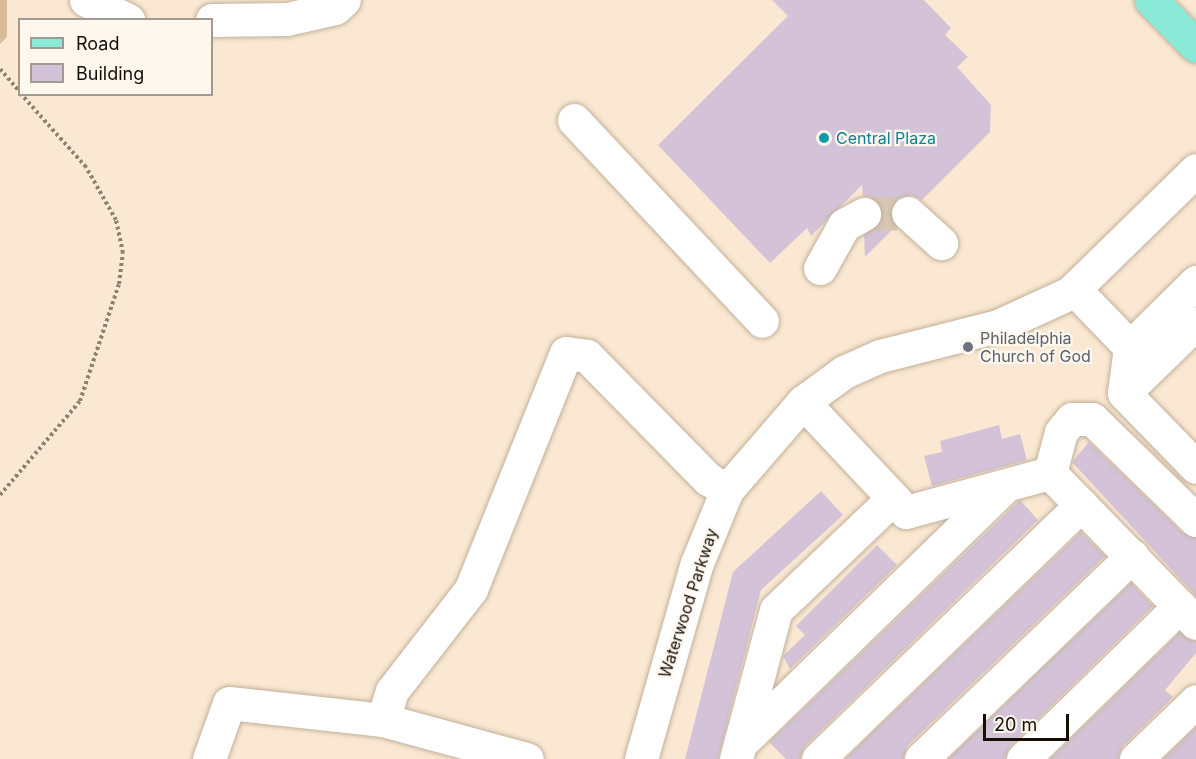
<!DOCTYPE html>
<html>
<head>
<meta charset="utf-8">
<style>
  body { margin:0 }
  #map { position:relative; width:1196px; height:759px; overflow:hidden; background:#fae8d2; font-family:Inter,sans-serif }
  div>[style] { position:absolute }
  .green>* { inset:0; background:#d9bb95 }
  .building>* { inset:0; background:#d4c3d8 }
  .minor-tunnel>* { height:33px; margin-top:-16.5px; transform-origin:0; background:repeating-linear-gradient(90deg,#d8c7b4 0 33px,transparent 0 49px) }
  .path>* { height:4px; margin-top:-2px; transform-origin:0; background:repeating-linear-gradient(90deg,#8d8172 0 3px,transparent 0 6px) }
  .roads { filter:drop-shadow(0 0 2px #c1b09b) drop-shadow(0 0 2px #c1b09b) }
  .minor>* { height:33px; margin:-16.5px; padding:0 16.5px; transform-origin:16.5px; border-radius:16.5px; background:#fff }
  .major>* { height:33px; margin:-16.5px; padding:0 16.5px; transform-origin:16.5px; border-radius:16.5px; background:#8be9d8 }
  .dots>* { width:16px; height:16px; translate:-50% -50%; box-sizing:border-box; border:3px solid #fef7ee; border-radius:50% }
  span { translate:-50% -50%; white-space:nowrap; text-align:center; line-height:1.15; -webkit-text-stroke:4.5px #fef7ee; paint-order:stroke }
  .culture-label { font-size:16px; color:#0d838f }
  .left { translate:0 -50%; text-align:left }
  .worship-label { font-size:16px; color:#5b616d }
  .street-label { font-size:16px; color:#140e07 }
  .legend { position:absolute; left:18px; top:18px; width:195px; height:78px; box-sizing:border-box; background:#fef7ee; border:2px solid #a09a92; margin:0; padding:8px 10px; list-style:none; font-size:18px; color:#140e07 }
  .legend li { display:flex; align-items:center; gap:12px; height:30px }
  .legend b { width:30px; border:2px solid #a09a92 }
  .scale { position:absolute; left:983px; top:714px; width:86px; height:27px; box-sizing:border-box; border:3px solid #140e07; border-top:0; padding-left:8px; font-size:18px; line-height:21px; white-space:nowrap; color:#140e07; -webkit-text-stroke:4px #fef7ee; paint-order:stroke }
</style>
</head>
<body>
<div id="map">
  <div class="green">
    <i style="clip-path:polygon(0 0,7px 0,7px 37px,0 44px)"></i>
  </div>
  <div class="building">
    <i style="clip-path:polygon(772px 0,924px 0,951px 28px,945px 35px,968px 57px,957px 67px,991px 105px,990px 132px,922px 200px,911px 195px,895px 200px,890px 210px,895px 227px,865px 257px,864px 235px,880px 224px,883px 214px,874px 198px,863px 196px,862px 185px,811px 236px,807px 228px,770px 263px,658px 145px,788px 16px)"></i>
    <i style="clip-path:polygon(999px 425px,1002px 439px,1020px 434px,1027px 460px,932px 486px,924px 456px,942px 452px,940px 441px)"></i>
    <i style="clip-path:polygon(1089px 442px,1183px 533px,1196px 538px,1196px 596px,1072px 462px)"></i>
    <i style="clip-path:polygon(821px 491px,843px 515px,761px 590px,718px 759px,685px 759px,733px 572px)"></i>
    <i style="clip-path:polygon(1020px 500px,1038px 520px,805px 746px,800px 759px,786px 759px,769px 742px)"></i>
    <i style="clip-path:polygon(1081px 532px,1105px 556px,908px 745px,903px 759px,845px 759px)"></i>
    <i style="clip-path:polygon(877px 545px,897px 565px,790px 669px,783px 656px,805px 635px,796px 626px)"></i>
    <i style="clip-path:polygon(1131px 583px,1153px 606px,1010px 746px,1005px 759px,948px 759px)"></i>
    <i style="clip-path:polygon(1179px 633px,1196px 641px,1196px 653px,1165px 690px,1173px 697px,1123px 746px,1118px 759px,1050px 759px)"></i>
    <i style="clip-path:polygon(1196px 727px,1196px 759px,1163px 759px)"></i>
  </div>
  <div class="minor-tunnel">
    <i style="left:864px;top:214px;width:44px;rotate:-1.3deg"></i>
  </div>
  <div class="path">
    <i style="left:0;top:69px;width:30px;rotate:49deg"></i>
    <i style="left:0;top:495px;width:123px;rotate:-49.6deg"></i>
    <i style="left:80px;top:401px;width:123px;rotate:-71.6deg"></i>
    <i style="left:119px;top:284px;width:31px;rotate:-83deg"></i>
    <i style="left:123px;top:253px;width:34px;rotate:-102deg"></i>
    <i style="left:116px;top:220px;width:61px;rotate:-119.5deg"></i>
    <i style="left:86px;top:167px;width:98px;rotate:-131.7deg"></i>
  </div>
  <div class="roads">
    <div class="minor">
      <i style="left:86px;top:0;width:47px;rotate:25.5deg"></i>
      <i style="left:212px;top:20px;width:75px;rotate:-0.8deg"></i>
      <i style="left:287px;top:19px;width:49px;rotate:-12.9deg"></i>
      <i style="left:335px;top:8px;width:12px;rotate:-42deg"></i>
      <i style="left:574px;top:120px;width:275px;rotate:46.9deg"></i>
      <i style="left:908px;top:213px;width:45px;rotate:42.3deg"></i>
      <i style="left:820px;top:268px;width:49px;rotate:-60.8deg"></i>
      <i style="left:844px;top:225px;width:23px;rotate:-29deg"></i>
      <i style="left:1074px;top:289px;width:81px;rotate:46deg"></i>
      <i style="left:1130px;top:347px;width:46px;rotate:97.4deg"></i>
      <i style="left:1130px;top:347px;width:93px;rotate:-44.6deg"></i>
      <i style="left:1124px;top:393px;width:103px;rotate:45.8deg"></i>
      <i style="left:1124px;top:393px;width:100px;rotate:-44.2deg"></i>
      <i style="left:803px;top:402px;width:132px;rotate:46.8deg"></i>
      <i style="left:1050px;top:473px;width:42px;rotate:-75deg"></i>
      <i style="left:1061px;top:432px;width:17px;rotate:-50deg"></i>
      <i style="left:1072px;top:419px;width:20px"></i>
      <i style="left:1092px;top:419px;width:145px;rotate:44.2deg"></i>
      <i style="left:383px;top:720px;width:30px;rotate:-73deg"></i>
      <i style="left:392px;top:691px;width:129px;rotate:-52.2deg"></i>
      <i style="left:471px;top:589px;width:254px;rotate:-68.1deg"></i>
      <i style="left:566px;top:353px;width:21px;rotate:8deg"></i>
      <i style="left:587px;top:356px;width:173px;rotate:45.5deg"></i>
      <i style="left:708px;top:479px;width:22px;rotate:30deg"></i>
      <i style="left:741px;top:743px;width:366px;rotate:-44.2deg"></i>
      <i style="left:209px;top:759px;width:59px;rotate:-70.3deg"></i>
      <i style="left:229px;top:703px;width:155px;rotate:6.3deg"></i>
      <i style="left:383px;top:720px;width:149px;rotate:15.2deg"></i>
      <i style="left:641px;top:759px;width:204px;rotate:-74.1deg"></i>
      <i style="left:697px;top:563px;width:79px;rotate:-67.7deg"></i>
      <i style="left:727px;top:490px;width:116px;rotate:-49.2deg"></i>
      <i style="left:803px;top:402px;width:51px;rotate:-36.2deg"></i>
      <i style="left:844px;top:372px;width:39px;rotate:-24deg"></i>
      <i style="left:880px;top:356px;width:122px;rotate:-14.3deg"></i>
      <i style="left:998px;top:326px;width:79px;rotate:-24.6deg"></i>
      <i style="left:1070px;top:293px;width:176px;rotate:-44.3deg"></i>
      <i style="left:736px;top:759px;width:154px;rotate:-75deg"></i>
      <i style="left:776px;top:610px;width:162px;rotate:-43.7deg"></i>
      <i style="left:893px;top:498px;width:19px;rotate:47deg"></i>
      <i style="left:906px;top:512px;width:149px;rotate:-15.2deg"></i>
      <i style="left:1050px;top:473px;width:209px;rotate:45.8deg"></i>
      <i style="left:818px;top:759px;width:366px;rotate:-44deg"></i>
      <i style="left:921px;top:759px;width:293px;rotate:-43.9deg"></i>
      <i style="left:1023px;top:759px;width:219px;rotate:-44.3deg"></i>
      <i style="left:1136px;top:759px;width:83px;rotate:-44deg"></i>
    </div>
    <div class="major">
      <i style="left:1151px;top:0;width:64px;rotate:45.6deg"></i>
    </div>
  </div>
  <div class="dots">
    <i style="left:824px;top:138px;background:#0f9aa8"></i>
    <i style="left:968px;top:347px;background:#6b7280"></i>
  </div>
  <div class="culture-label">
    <span class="left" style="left:836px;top:138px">Central Plaza</span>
  </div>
  <div class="worship-label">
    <span class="left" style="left:980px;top:347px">Philadelphia<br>Church of God</span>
  </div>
  <div class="street-label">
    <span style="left:688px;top:603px;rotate:-72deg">Waterwood Parkway</span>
  </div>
  <ul class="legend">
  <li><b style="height:8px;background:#8be9d8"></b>Road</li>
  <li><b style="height:16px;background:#d4c3d8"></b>Building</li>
  </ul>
  <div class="scale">20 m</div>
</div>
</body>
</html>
